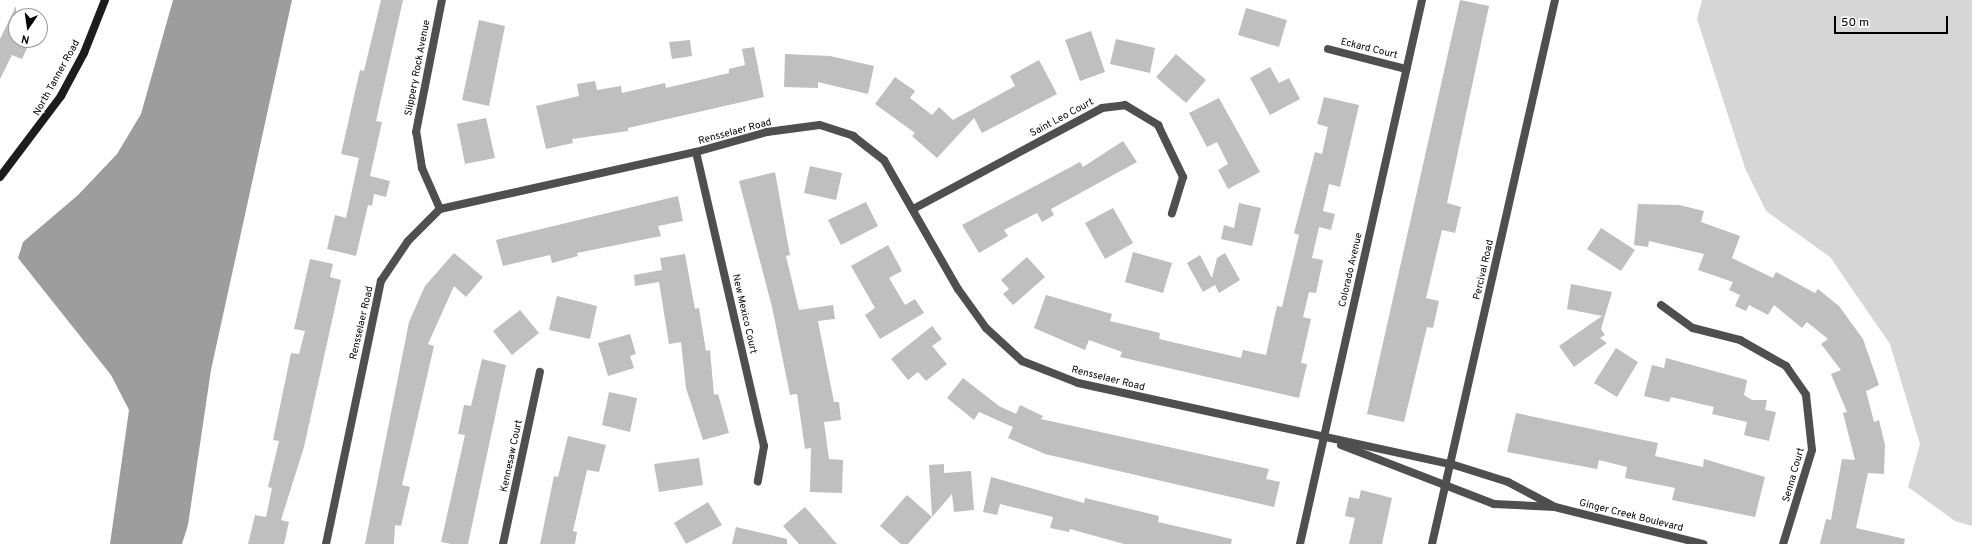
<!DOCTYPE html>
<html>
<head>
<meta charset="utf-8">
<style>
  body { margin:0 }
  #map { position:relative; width:1972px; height:544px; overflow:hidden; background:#fff; font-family:Overpass,sans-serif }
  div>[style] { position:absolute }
  .green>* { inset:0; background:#d6d6d6 }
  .water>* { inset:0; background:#9d9d9d }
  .building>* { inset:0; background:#bfbfbf }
  .minor>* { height:8px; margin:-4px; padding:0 4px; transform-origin:4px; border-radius:4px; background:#4f4f4f }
  .tertiary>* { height:8px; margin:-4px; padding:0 4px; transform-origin:4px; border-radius:4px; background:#4f4f4f }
  .secondary>* { height:8px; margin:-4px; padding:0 4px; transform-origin:4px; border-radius:4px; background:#1c1c1c }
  span { translate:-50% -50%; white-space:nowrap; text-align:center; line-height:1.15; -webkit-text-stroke:3px #fff; paint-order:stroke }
  .street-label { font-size:10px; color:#000 }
  .north { position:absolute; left:8px; top:8px; width:40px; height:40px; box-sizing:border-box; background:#fff; border:1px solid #999; border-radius:50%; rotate:193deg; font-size:11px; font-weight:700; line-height:16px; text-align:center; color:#000 }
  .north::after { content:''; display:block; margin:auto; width:14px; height:18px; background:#000; clip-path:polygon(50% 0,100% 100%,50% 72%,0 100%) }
  .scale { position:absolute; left:1834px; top:16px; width:114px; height:18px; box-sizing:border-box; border:2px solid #000; border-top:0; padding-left:5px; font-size:12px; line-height:14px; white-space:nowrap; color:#000; -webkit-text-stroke:3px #fff; paint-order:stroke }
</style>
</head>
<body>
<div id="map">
  <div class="green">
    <i style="clip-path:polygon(1702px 0,1972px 0,1972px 526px,1955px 521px,1908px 487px,1920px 444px,1890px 344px,1830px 257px,1766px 211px,1745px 168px,1697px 19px)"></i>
  </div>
  <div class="water">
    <i style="clip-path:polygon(173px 0,292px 0,211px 370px,188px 525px,182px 544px,110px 544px,129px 410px,111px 375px,18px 258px,23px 242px,78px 195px,117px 154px,141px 114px)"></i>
  </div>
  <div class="building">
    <i style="clip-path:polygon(381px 0,403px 0,376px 121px,382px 122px,370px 176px,390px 181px,386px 197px,374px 194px,372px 206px,368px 205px,356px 256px,327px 249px,335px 215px,346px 218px,359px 158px,341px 154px,360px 70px,364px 71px)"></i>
    <i style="clip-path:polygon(1460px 0,1489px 6px,1447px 203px,1461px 207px,1455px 233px,1442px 230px,1426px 298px,1439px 301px,1433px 328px,1427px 327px,1404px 422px,1367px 414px)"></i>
    <i style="clip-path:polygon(16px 6px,16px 40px,31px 40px,22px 59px,12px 55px,0 79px,0 39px)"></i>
    <i style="clip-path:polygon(1246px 8px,1287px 20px,1279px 47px,1238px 35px)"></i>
    <i style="clip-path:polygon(479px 20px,505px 26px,489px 106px,462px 100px)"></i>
    <i style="clip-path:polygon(1091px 31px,1105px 72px,1080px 81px,1065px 40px)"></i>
    <i style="clip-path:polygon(1116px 39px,1155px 48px,1150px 73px,1110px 64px)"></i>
    <i style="clip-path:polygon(690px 40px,692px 56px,672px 59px,669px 42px)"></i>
    <i style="clip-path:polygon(754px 47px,764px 97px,628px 128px,628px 131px,572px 139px,573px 143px,546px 149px,536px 106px,579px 96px,577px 84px,595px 81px,597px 90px,621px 86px,622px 93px,665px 83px,666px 88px,729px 73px,729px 69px,745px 65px,742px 49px)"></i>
    <i style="clip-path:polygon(785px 54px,830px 56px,874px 66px,868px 94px,818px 82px,818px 88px,784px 87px)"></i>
    <i style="clip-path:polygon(1176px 54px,1206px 80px,1186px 103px,1156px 77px)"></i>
    <i style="clip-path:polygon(1039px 60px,1057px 94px,982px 133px,974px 118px,937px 158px,912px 136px,915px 133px,875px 104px,895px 77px,915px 91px,910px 98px,932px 115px,939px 107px,953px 120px,1015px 86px,1010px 76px)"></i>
    <i style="clip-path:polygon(1270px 67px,1279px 83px,1289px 78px,1300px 99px,1270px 115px,1250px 78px)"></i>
    <i style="clip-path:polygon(1324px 97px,1359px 105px,1340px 187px,1329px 184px,1323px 211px,1335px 214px,1331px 230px,1319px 227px,1312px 258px,1323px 260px,1316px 293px,1309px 292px,1303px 317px,1311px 319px,1301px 363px,1307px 364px,1299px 398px,1120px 357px,1122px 352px,1089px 340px,1085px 350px,1034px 328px,1046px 295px,1112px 314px,1110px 321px,1160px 333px,1159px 339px,1241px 358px,1243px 350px,1266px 355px,1277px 306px,1282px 307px,1299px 235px,1294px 233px,1315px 152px,1322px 154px,1328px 127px,1317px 124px)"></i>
    <i style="clip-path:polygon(1219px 98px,1260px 172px,1228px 189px,1218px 170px,1228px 164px,1217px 142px,1207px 147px,1189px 113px)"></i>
    <i style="clip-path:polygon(486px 118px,495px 158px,465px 164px,457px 124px)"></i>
    <i style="clip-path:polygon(1123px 141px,1137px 162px,1051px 209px,1054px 215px,1042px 222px,1037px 213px,1004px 230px,1008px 236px,979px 253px,962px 225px,1080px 162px,1083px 167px)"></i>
    <i style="clip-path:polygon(810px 166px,842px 173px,836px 200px,804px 193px)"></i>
    <i style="clip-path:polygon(775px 172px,790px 255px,786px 256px,799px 310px,833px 305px,835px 319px,818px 321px,834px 402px,839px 402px,841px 420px,824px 422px,829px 459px,843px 460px,842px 493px,810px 492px,811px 448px,805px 449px,797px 394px,790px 395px,772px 307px,739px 181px)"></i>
    <i style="clip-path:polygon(678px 196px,683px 221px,658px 226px,661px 236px,577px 253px,578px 256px,552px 263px,550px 255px,503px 266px,496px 240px)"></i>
    <i style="clip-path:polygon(866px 202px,878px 226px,841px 245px,828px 220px)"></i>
    <i style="clip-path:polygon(1239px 203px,1261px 208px,1252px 246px,1221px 239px,1224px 225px,1234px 228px)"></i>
    <i style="clip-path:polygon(1638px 204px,1679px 205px,1704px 211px,1701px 222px,1740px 236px,1732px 258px,1773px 278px,1776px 272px,1815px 293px,1818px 289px,1839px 306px,1863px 339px,1879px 385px,1866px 391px,1874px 422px,1879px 420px,1885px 445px,1884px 474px,1868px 473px,1856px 528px,1905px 539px,1904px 544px,1820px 544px,1826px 519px,1831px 520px,1842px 459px,1855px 460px,1843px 413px,1847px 412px,1831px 374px,1841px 370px,1821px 344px,1828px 339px,1807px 322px,1802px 328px,1774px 305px,1768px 315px,1749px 305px,1746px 311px,1735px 306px,1740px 295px,1729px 290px,1733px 282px,1698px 270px,1704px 254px,1649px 241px,1648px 247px,1634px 245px)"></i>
    <i style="clip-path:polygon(1113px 208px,1133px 243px,1105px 259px,1085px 223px)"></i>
    <i style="clip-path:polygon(1601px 228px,1635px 250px,1621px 271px,1587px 249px)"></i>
    <i style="clip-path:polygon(888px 245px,902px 271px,889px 278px,905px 305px,915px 299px,924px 313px,880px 339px,865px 315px,875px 308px,851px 266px)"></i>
    <i style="clip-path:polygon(1133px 252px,1172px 263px,1163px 293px,1125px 282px)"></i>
    <i style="clip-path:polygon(454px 253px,483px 277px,466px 297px,454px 286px,428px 344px,434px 346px,402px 485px,410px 487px,401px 526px,395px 525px,394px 544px,365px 544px,409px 322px,425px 286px)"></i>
    <i style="clip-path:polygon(1225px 253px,1240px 280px,1219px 293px,1215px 285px,1203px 292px,1187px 263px,1200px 255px,1212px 278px,1217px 258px)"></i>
    <i style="clip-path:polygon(685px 254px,695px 309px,699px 308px,706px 351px,710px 350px,714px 395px,718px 394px,729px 433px,703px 440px,686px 388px,681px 342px,669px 344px,659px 282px,635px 286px,634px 275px,662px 270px,660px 258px)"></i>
    <i style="clip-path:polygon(1027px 257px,1045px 277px,1013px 305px,1003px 294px,1009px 289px,1001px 280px)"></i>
    <i style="clip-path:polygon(310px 259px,333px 264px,330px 277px,341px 280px,304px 447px,281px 520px,289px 522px,284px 544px,248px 544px,255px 515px,266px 517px,272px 488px,268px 487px,279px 441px,273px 440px,291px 353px,299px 354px,305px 331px,294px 329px)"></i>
    <i style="clip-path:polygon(1571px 284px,1612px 292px,1601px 329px,1605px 335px,1600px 338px,1607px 343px,1574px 367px,1559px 346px,1602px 316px,1567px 309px)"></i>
    <i style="clip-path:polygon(557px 296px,597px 306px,590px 339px,549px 330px)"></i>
    <i style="clip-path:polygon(520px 310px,539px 333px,512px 355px,493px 331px)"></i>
    <i style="clip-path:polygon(932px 326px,942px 339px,932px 346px,947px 364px,926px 381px,918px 372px,908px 380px,891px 359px)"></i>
    <i style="clip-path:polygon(630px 334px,636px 354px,630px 356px,634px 368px,608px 376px,598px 343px)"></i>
    <i style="clip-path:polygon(1616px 348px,1638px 362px,1617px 397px,1594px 383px)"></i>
    <i style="clip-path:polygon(1666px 358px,1747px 380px,1744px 395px,1752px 400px,1767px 400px,1765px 410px,1776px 412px,1769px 441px,1744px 435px,1747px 422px,1712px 414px,1714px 407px,1671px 397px,1669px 402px,1644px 396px,1652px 365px,1664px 368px)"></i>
    <i style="clip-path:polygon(482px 359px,506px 365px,468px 544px,451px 544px,441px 542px,465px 435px,458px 434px,464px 405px,471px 406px)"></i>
    <i style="clip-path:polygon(963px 378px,999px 406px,1016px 414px,1020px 405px,1043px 416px,1041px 419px,1269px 469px,1266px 479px,1280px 482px,1274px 507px,1045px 454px,1008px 438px,1013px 427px,979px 412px,974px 420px,947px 398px)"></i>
    <i style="clip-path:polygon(609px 392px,637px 398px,630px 432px,602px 425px)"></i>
    <i style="clip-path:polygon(1516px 413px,1658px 443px,1655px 456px,1703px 467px,1704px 459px,1765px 477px,1755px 517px,1672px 500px,1675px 488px,1625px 478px,1627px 467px,1599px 460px,1597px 469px,1507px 452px)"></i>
    <i style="clip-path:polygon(568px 436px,606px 445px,599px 472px,587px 470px,573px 531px,577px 532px,575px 544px,540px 544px,554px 476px,558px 477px)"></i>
    <i style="clip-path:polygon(699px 458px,703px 485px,659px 492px,654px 464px)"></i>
    <i style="clip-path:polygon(944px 464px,944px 473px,971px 471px,974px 510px,954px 512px,952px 494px,932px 517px,929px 465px)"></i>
    <i style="clip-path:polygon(991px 477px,1084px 503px,1085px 498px,1159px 516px,1158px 522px,1232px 539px,1231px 544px,1124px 544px,1070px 529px,1069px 532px,1050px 528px,1053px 517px,1000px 504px,997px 515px,983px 512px)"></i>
    <i style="clip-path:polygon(1361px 490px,1392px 498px,1382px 544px,1349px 544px,1355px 518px,1345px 516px,1349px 497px,1359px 499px)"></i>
    <i style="clip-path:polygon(907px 495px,932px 517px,908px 544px,901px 544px,880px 526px)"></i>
    <i style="clip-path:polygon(708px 502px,722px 525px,686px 544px,674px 523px)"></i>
    <i style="clip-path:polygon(805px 507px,837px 544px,799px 544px,783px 526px)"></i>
    <i style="clip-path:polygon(736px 527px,787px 539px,787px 544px,732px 544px)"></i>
  </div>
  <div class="minor">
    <i style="left:1328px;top:49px;width:81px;rotate:14.4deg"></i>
    <i style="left:696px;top:152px;width:302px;rotate:77deg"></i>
    <i style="left:764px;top:446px;width:36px;rotate:100deg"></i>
    <i style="left:915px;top:208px;width:212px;rotate:-28.1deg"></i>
    <i style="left:1102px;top:108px;width:23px;rotate:-7deg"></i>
    <i style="left:1125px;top:105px;width:39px;rotate:31deg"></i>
    <i style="left:1158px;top:125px;width:58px;rotate:64.3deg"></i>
    <i style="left:1183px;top:177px;width:38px;rotate:107deg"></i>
    <i style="left:440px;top:209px;width:45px;rotate:-113.7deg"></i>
    <i style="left:422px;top:168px;width:36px;rotate:-99deg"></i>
    <i style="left:416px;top:132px;width:135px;rotate:-78.9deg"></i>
    <i style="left:1661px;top:305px;width:39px;rotate:36deg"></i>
    <i style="left:1693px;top:328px;width:49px;rotate:14.3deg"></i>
    <i style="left:1740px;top:340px;width:53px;rotate:29.5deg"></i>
    <i style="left:1786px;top:366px;width:35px;rotate:55deg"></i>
    <i style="left:1806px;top:395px;width:55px;rotate:83.8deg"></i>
    <i style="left:1812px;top:450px;width:98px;rotate:107.1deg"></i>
    <i style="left:1341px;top:445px;width:164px;rotate:21.1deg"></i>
    <i style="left:1494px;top:504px;width:61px;rotate:2.8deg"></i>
    <i style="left:1555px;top:507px;width:153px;rotate:14deg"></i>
    <i style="left:326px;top:544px;width:269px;rotate:-78.2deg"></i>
    <i style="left:381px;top:281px;width:48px;rotate:-56deg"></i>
    <i style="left:408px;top:241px;width:45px;rotate:-45deg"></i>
    <i style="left:440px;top:209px;width:262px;rotate:-12.6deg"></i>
    <i style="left:696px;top:152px;width:74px;rotate:-15.7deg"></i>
    <i style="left:767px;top:132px;width:53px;rotate:-7.5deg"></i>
    <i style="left:820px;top:125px;width:35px;rotate:18deg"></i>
    <i style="left:853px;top:136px;width:39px;rotate:38deg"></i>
    <i style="left:884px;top:160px;width:149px;rotate:60.2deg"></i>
    <i style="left:958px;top:289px;width:48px;rotate:54.3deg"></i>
    <i style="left:986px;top:328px;width:49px;rotate:42.5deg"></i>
    <i style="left:1022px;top:361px;width:60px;rotate:21.4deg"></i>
    <i style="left:1078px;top:383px;width:382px;rotate:12.3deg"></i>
    <i style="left:1451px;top:464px;width:60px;rotate:17.5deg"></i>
    <i style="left:1508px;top:482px;width:53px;rotate:28deg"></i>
    <i style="left:503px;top:544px;width:176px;rotate:-77.9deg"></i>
    <i style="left:1300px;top:544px;width:558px;rotate:-77.36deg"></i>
  </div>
  <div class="tertiary">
    <i style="left:1432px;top:544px;width:558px;rotate:-77.26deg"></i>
  </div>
  <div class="secondary">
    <i style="left:0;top:177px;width:101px;rotate:-53deg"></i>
    <i style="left:61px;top:96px;width:49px;rotate:-61.9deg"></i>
    <i style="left:84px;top:53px;width:57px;rotate:-68.4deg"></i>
  </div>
  <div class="street-label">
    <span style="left:1369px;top:49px;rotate:14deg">Eckard Court</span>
    <span style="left:418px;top:68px;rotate:-79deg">Slippery Rock Avenue</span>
    <span style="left:57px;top:78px;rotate:-61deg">North Tanner Road</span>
    <span style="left:1062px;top:118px;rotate:-28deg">Saint Leo Court</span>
    <span style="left:735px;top:132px;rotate:-15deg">Rensselaer Road</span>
    <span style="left:1351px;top:270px;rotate:-77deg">Colorado Avenue</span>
    <span style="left:1484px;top:270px;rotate:-77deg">Percival Road</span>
    <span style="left:744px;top:314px;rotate:77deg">New Mexico Court</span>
    <span style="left:362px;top:323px;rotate:-77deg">Rensselaer Road</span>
    <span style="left:1108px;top:379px;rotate:14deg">Rensselaer Road</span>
    <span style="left:512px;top:456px;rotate:-78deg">Kennesaw Court</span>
    <span style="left:1794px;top:475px;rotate:-74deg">Senna Court</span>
    <span style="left:1631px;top:516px;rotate:14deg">Ginger Creek Boulevard</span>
  </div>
  <div class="north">N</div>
  <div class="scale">50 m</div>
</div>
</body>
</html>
